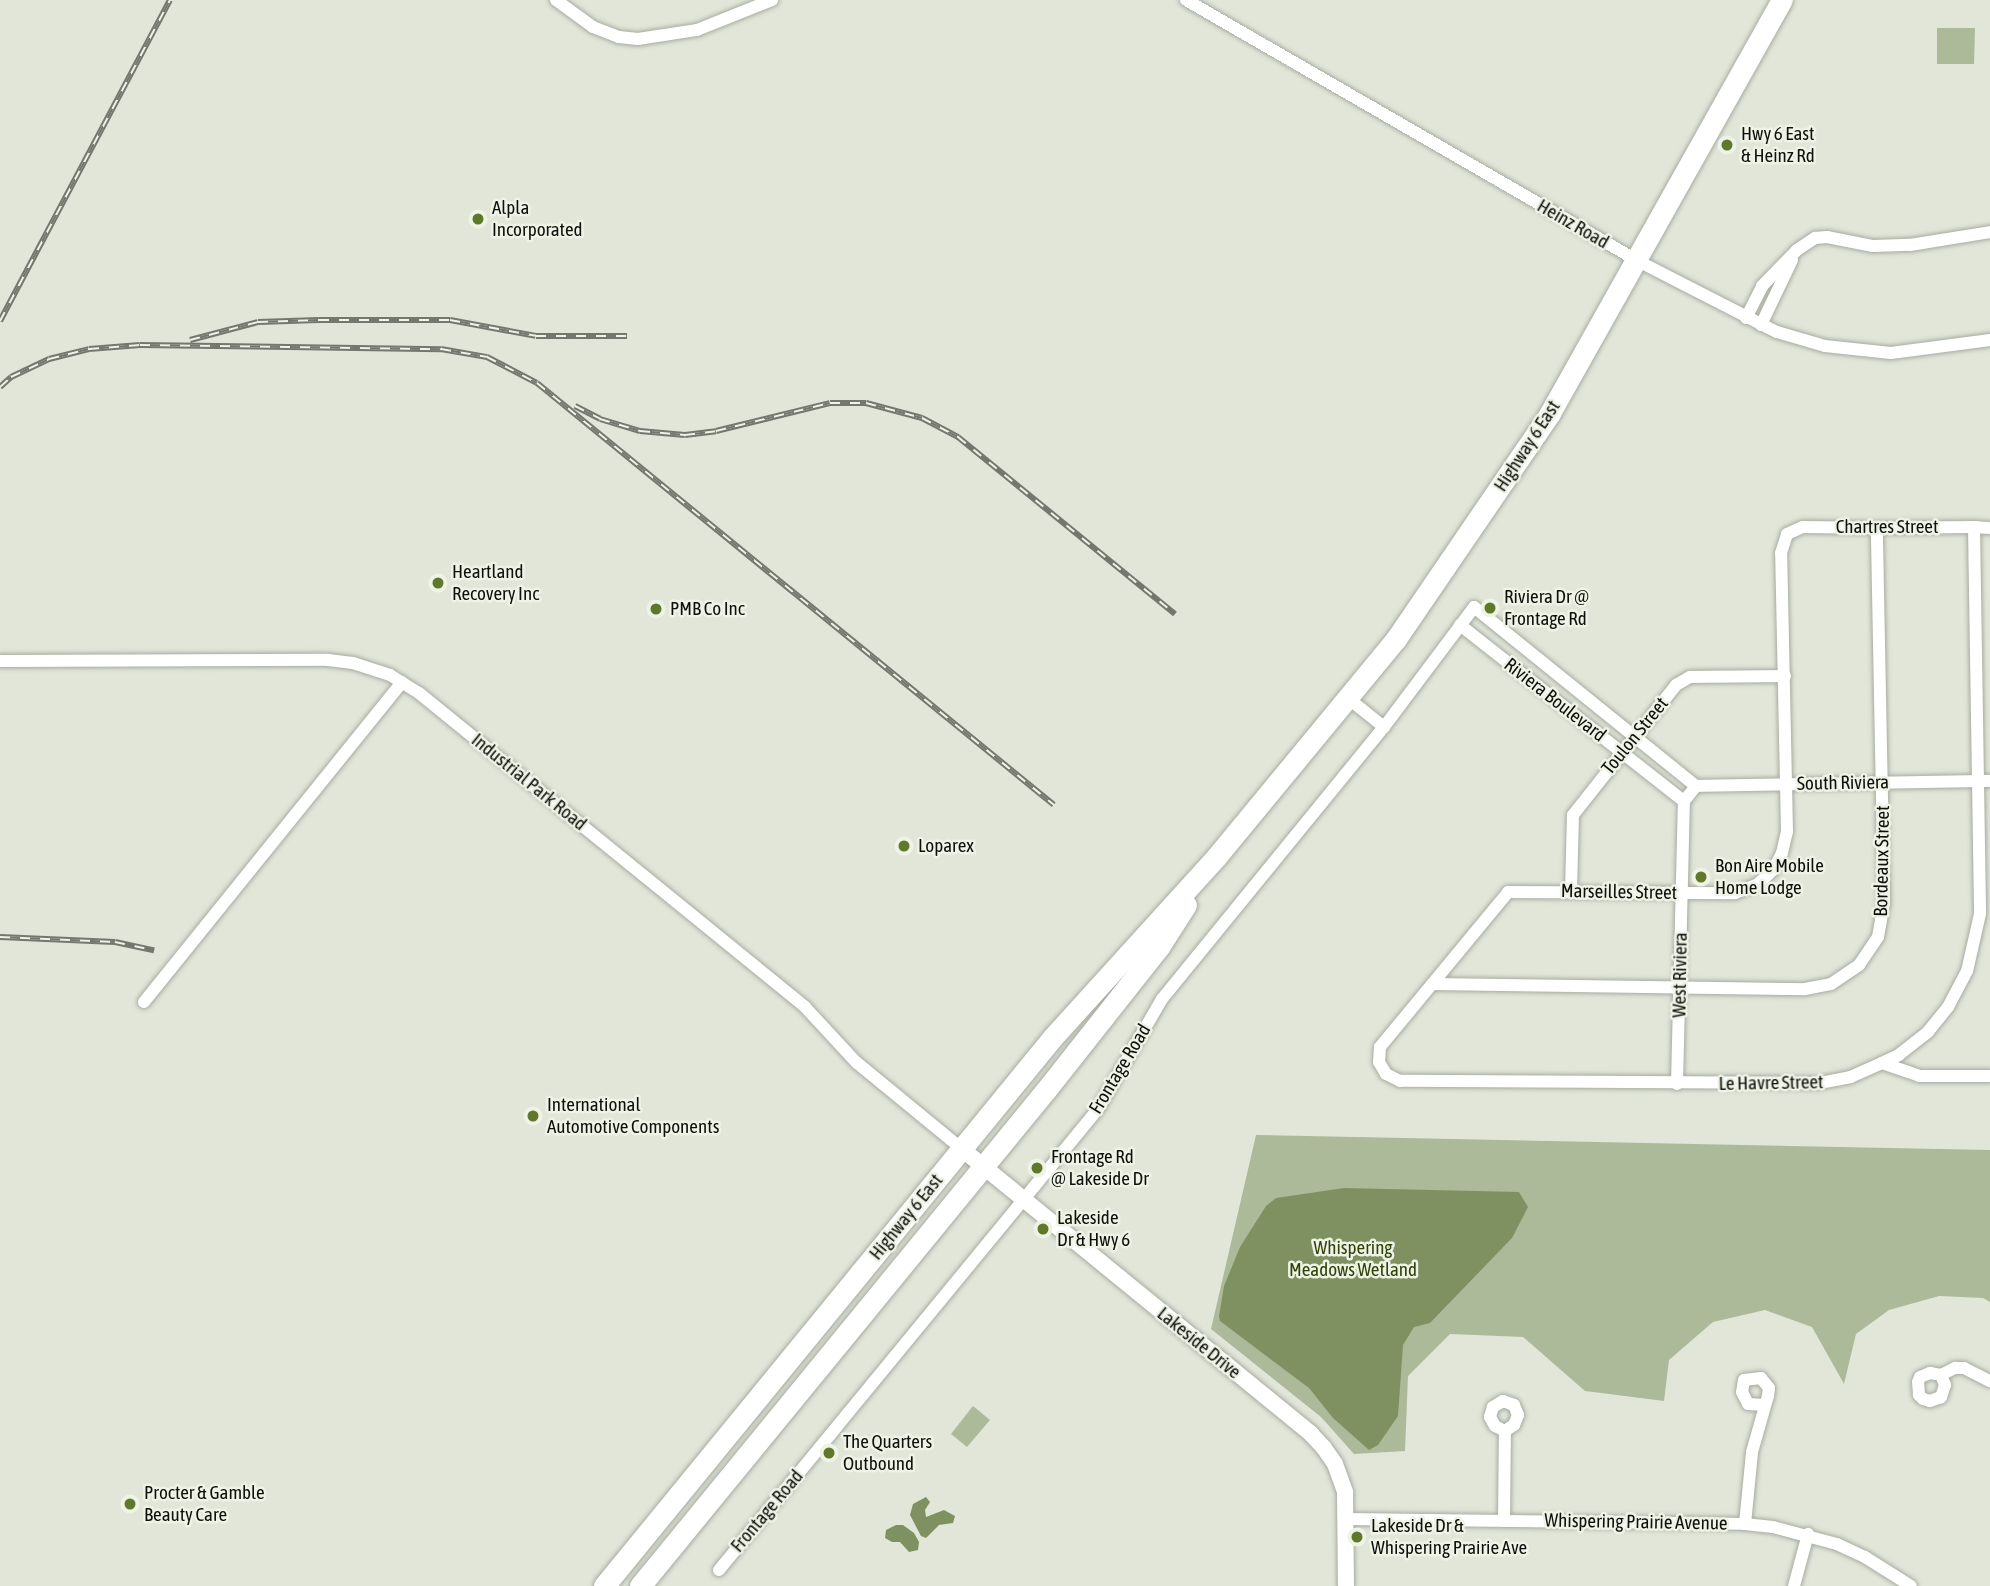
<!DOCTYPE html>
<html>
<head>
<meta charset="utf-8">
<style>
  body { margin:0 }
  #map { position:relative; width:1990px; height:1586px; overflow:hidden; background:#e1e6d9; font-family:"Asap Condensed",sans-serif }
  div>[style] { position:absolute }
  .green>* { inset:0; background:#adba99 }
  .water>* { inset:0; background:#7f9161 }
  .roads { filter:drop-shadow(0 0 2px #a7aca0) drop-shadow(0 0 2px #a7aca0) }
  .minor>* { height:12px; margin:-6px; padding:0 6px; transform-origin:6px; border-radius:6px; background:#fff }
  .tertiary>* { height:16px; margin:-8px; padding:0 8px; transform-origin:8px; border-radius:8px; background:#fff }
  .primary>* { height:21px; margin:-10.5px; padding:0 10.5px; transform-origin:10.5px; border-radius:10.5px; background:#fff }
  .rail>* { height:6px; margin-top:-3px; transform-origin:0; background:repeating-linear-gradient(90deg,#eef3e6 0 10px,#74776e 0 20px); box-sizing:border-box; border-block:2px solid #74776e }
  .dots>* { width:19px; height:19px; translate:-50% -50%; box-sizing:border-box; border:4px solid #eef3e6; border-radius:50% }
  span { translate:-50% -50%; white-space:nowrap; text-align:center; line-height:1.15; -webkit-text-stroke:5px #eef3e6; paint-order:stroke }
  .poi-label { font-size:19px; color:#0e100b }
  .left { translate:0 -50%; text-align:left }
  .street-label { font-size:19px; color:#0e100b }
  .park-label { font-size:19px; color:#314209 }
</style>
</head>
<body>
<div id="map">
  <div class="green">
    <i style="clip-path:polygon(1937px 28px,1975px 28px,1974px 64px,1937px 64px)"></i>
    <i style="clip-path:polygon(1256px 1135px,1990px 1150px,1990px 1302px,1983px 1298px,1939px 1296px,1889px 1310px,1856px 1334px,1844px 1384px,1812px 1327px,1765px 1310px,1713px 1322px,1669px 1360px,1664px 1401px,1585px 1391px,1523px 1337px,1450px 1334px,1408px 1376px,1405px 1451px,1354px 1454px,1321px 1417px,1211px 1329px)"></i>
    <i style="clip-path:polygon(973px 1406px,990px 1420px,967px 1447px,951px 1434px)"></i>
  </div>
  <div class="water">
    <i style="clip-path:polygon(1344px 1188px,1519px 1192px,1528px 1207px,1512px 1238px,1430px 1323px,1414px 1327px,1403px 1345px,1398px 1416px,1378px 1445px,1369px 1450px,1333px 1418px,1309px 1388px,1220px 1321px,1219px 1316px,1224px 1286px,1240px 1247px,1266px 1206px,1276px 1198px)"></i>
    <i style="clip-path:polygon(926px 1497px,930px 1502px,925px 1510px,926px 1517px,944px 1510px,955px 1516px,953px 1523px,939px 1525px,926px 1538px,921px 1536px,910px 1515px,913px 1504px)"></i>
    <i style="clip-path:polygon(896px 1525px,903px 1525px,914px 1533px,919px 1542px,918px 1550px,909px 1552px,900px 1542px,892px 1542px,885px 1538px,886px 1530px)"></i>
  </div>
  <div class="roads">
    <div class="minor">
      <i style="left:556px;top:0;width:46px;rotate:36.1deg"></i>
      <i style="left:593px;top:27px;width:28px;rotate:21deg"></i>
      <i style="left:619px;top:37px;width:19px;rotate:6deg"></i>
      <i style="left:638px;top:39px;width:60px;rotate:-8.7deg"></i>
      <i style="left:697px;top:30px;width:81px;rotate:-21.8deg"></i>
      <i style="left:1186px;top:0;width:522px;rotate:30deg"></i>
      <i style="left:1638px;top:261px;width:156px;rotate:27.1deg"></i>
      <i style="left:1777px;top:332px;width:50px;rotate:16.3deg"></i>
      <i style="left:1825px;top:346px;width:66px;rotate:6.1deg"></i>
      <i style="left:1891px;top:353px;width:100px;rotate:-7.5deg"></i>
      <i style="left:1746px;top:318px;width:36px;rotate:-63deg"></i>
      <i style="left:1762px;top:286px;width:50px;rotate:-45.8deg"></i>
      <i style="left:1797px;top:250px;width:22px;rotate:-34deg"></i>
      <i style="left:1815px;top:238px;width:12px;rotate:-5deg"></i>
      <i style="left:1827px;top:237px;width:47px;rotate:11.1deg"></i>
      <i style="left:1873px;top:246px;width:37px;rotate:-2deg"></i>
      <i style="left:1910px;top:245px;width:81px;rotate:-9.2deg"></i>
      <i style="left:1761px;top:325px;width:72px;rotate:-64.5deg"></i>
      <i style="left:1974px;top:527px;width:387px;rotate:89.1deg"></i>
      <i style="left:1980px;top:914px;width:58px;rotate:102.8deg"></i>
      <i style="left:1967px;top:971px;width:41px;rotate:117.8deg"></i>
      <i style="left:1948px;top:1007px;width:32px;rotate:129deg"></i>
      <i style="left:1928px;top:1032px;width:37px;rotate:142deg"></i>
      <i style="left:1899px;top:1055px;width:19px;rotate:155deg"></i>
      <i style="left:1882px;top:1063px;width:34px;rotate:156deg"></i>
      <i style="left:1851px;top:1077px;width:31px;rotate:169deg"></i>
      <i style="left:1821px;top:1083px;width:421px;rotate:-179.7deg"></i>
      <i style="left:1400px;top:1081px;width:16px;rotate:-153deg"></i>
      <i style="left:1386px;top:1074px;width:14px;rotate:-120deg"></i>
      <i style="left:1379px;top:1062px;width:15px;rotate:-86deg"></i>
      <i style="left:1380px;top:1047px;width:201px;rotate:-50.4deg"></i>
      <i style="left:1508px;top:892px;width:227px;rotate:0.3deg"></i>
      <i style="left:1735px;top:893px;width:25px;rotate:-21deg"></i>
      <i style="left:1758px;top:884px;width:21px;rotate:-43deg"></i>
      <i style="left:1773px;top:870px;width:19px;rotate:-62deg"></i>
      <i style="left:1782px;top:853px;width:22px;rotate:-77deg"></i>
      <i style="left:1787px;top:832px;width:279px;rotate:-91.2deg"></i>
      <i style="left:1781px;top:553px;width:20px;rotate:-72deg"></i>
      <i style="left:1787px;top:534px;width:17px;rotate:-24deg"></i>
      <i style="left:1803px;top:527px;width:74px;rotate:0.8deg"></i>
      <i style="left:1877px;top:528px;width:97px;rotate:-0.6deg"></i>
      <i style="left:1974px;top:527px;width:16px;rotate:4deg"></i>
      <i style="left:1460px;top:625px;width:285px;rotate:38.2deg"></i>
      <i style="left:0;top:661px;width:328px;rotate:-0.2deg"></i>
      <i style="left:328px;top:660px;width:25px;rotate:7deg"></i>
      <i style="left:353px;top:663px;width:39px;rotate:18deg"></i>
      <i style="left:390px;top:675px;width:34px;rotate:32deg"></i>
      <i style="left:419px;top:693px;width:498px;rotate:39.1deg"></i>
      <i style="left:805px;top:1007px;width:75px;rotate:47.2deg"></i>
      <i style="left:856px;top:1062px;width:137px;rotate:39.4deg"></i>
      <i style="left:1349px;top:699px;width:45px;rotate:38.7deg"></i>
      <i style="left:1696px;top:786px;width:294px;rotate:-1deg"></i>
      <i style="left:1571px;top:891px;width:76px;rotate:-88.5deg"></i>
      <i style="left:1573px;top:815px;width:166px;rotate:-51.6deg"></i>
      <i style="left:1676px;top:685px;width:16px;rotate:-30deg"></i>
      <i style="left:1690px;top:677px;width:95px;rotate:-0.6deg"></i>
      <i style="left:1432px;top:984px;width:373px;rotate:0.8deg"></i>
      <i style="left:1805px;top:989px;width:26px;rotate:-11deg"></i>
      <i style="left:1831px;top:984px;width:34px;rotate:-34deg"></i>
      <i style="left:1859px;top:965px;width:34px;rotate:-56deg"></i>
      <i style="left:1878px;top:937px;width:35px;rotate:-80deg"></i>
      <i style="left:1884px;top:903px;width:375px;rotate:-91.1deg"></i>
      <i style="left:144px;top:1002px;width:411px;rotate:-51.1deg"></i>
      <i style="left:1882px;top:1063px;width:39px;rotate:19deg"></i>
      <i style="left:1919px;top:1076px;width:71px"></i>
      <i style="left:1677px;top:1084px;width:283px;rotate:-88.6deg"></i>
      <i style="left:1684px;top:801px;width:19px;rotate:-51deg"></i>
      <i style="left:1941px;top:1375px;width:11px;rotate:68deg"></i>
      <i style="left:1945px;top:1385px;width:13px;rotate:108deg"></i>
      <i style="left:1941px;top:1397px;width:12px;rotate:160deg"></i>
      <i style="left:1930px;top:1401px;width:7px;rotate:-164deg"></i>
      <i style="left:1923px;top:1399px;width:6px;rotate:-135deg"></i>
      <i style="left:1919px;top:1395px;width:13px;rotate:-94deg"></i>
      <i style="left:1918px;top:1382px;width:5px;rotate:-68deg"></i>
      <i style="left:1920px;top:1377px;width:11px;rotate:-22deg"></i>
      <i style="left:1930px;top:1373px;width:11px;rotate:10deg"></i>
      <i style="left:1941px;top:1375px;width:16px;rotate:-27deg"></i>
      <i style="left:1955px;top:1368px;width:9px"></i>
      <i style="left:1964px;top:1368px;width:29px;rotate:27deg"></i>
      <i style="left:1346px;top:1519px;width:399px;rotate:0.7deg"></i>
      <i style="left:1745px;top:1524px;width:28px;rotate:6deg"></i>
      <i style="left:1773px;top:1527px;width:66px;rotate:14.9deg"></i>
      <i style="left:1837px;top:1544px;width:31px;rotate:25deg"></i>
      <i style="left:1865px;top:1557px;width:54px;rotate:32.2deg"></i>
      <i style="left:1504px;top:1521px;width:90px;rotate:-89.4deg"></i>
      <i style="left:1505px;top:1431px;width:11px;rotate:-34deg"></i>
      <i style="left:1514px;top:1425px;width:11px;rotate:-68deg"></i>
      <i style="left:1518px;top:1415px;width:11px;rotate:-112deg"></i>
      <i style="left:1514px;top:1405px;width:12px;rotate:-160deg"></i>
      <i style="left:1503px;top:1401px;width:12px;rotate:149deg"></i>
      <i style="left:1493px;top:1407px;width:10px;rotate:107deg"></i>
      <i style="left:1490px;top:1417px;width:10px;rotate:61deg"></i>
      <i style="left:1495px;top:1426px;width:11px;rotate:27deg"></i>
      <i style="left:1745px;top:1524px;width:72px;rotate:-84.4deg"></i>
      <i style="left:1752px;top:1452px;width:58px;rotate:-74.1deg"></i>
      <i style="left:1768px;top:1396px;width:8px;rotate:-83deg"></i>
      <i style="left:1769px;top:1388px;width:13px;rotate:-129deg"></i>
      <i style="left:1761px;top:1378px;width:17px;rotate:173deg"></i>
      <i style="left:1744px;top:1380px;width:12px;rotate:99deg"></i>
      <i style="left:1742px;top:1392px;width:13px;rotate:63deg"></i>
      <i style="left:1748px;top:1404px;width:17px;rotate:3deg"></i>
      <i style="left:719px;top:1570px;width:597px;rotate:-50.58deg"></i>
      <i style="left:1098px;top:1109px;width:127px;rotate:-59.8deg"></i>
      <i style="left:1162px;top:999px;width:351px;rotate:-50.8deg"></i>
      <i style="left:1384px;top:727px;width:150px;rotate:-53.1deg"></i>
      <i style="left:1474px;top:607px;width:285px;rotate:38.9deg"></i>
      <i style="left:1794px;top:1586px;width:54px;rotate:-74.9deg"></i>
    </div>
    <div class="tertiary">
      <i style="left:962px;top:1149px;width:451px;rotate:39.2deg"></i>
      <i style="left:1311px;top:1434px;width:19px;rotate:47deg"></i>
      <i style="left:1324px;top:1448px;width:19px;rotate:55deg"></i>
      <i style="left:1335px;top:1464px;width:30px;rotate:70deg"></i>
      <i style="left:1345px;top:1492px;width:94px;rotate:89.4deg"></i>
    </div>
    <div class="primary">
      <i style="left:604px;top:1586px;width:709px;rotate:-50.72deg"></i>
      <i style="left:1053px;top:1037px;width:244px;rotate:-47.8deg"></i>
      <i style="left:1217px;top:856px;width:281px;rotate:-50.5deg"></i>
      <i style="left:1396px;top:639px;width:273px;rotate:-55.7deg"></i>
      <i style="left:1550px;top:413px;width:474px;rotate:-60.7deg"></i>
      <i style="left:640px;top:1586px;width:641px;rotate:-50.7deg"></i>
      <i style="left:1046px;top:1090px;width:182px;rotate:-51.7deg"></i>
      <i style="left:1159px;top:947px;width:50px;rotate:-57.3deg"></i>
    </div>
  </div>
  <div class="rail">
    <i style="left:0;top:321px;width:363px;rotate:-62.1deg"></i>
    <i style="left:190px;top:340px;width:70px;rotate:-14.8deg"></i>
    <i style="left:258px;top:322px;width:61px;rotate:-1.9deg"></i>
    <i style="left:319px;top:320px;width:131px"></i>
    <i style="left:450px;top:320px;width:87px;rotate:10.5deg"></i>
    <i style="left:536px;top:336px;width:91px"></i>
    <i style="left:0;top:387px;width:15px;rotate:-42deg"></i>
    <i style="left:11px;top:377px;width:42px;rotate:-25.3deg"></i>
    <i style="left:49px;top:359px;width:41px;rotate:-14deg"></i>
    <i style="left:89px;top:349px;width:51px;rotate:-4.5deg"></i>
    <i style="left:140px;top:345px;width:301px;rotate:0.8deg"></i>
    <i style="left:441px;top:349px;width:47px;rotate:9.9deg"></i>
    <i style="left:487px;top:357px;width:56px;rotate:27.5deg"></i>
    <i style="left:537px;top:383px;width:667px;rotate:39.22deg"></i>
    <i style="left:575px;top:406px;width:28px;rotate:27deg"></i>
    <i style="left:600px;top:419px;width:42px;rotate:16.7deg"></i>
    <i style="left:640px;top:431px;width:45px;rotate:5.1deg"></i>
    <i style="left:685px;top:435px;width:31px;rotate:-7deg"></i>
    <i style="left:716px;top:431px;width:117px;rotate:-13.8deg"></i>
    <i style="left:830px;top:403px;width:36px"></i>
    <i style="left:866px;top:403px;width:58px;rotate:15deg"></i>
    <i style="left:922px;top:418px;width:41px;rotate:27.8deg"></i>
    <i style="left:958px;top:437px;width:280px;rotate:39.2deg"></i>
    <i style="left:0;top:937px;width:115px;rotate:2.5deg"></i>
    <i style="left:115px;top:942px;width:40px;rotate:12deg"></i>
  </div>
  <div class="dots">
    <i style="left:1727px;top:145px;background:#5f782a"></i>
    <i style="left:478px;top:219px;background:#5f782a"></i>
    <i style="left:438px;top:583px;background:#5f782a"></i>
    <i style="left:1490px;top:608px;background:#5f782a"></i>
    <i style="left:656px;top:609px;background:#5f782a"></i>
    <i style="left:904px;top:846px;background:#5f782a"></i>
    <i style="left:1701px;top:877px;background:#5f782a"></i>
    <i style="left:533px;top:1116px;background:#5f782a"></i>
    <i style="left:1037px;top:1168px;background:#5f782a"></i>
    <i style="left:1043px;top:1229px;background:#5f782a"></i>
    <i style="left:829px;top:1453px;background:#5f782a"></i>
    <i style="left:130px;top:1504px;background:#5f782a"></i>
    <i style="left:1357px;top:1537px;background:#5f782a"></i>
  </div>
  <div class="poi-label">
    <span class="left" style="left:1741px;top:145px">Hwy 6 East<br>&amp; Heinz Rd</span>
    <span class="left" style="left:492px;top:219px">Alpla<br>Incorporated</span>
    <span class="left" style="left:452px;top:583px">Heartland<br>Recovery Inc</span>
    <span class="left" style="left:1504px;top:608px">Riviera Dr @<br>Frontage Rd</span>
    <span class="left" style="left:670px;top:609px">PMB Co Inc</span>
    <span class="left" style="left:918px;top:846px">Loparex</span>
    <span class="left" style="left:1715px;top:877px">Bon Aire Mobile<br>Home Lodge</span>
    <span class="left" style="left:547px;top:1116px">International<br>Automotive Components</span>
    <span class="left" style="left:1051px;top:1168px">Frontage Rd<br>@ Lakeside Dr</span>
    <span class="left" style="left:1057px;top:1229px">Lakeside<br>Dr &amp; Hwy 6</span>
    <span class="left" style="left:843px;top:1453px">The Quarters<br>Outbound</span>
    <span class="left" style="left:144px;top:1504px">Procter &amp; Gamble<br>Beauty Care</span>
    <span class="left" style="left:1371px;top:1537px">Lakeside Dr &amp;<br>Whispering Prairie Ave</span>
  </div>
  <div class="street-label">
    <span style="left:1573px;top:224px;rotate:30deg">Heinz Road</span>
    <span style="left:1527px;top:446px;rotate:-57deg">Highway 6 East</span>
    <span style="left:1887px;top:527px">Chartres Street</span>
    <span style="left:1555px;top:700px;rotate:38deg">Riviera Boulevard</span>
    <span style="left:1635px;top:736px;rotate:-51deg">Toulon Street</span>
    <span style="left:529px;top:782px;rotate:39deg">Industrial Park Road</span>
    <span style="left:1843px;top:783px;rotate:-1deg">South Riviera</span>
    <span style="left:1882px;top:861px;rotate:-89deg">Bordeaux Street</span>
    <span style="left:1619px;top:892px;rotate:1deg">Marseilles Street</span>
    <span style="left:1680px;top:975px;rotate:-89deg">West Riviera</span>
    <span style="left:1120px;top:1069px;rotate:-59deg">Frontage Road</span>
    <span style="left:1771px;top:1083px;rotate:-1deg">Le Havre Street</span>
    <span style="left:906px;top:1217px;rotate:-51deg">Highway 6 East</span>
    <span style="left:1199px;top:1343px;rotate:39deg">Lakeside Drive</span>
    <span style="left:767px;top:1511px;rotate:-50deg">Frontage Road</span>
    <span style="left:1636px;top:1522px;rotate:1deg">Whispering Prairie Avenue</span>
  </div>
  <div class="park-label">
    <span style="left:1353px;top:1259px">Whispering<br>Meadows Wetland</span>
  </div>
</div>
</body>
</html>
